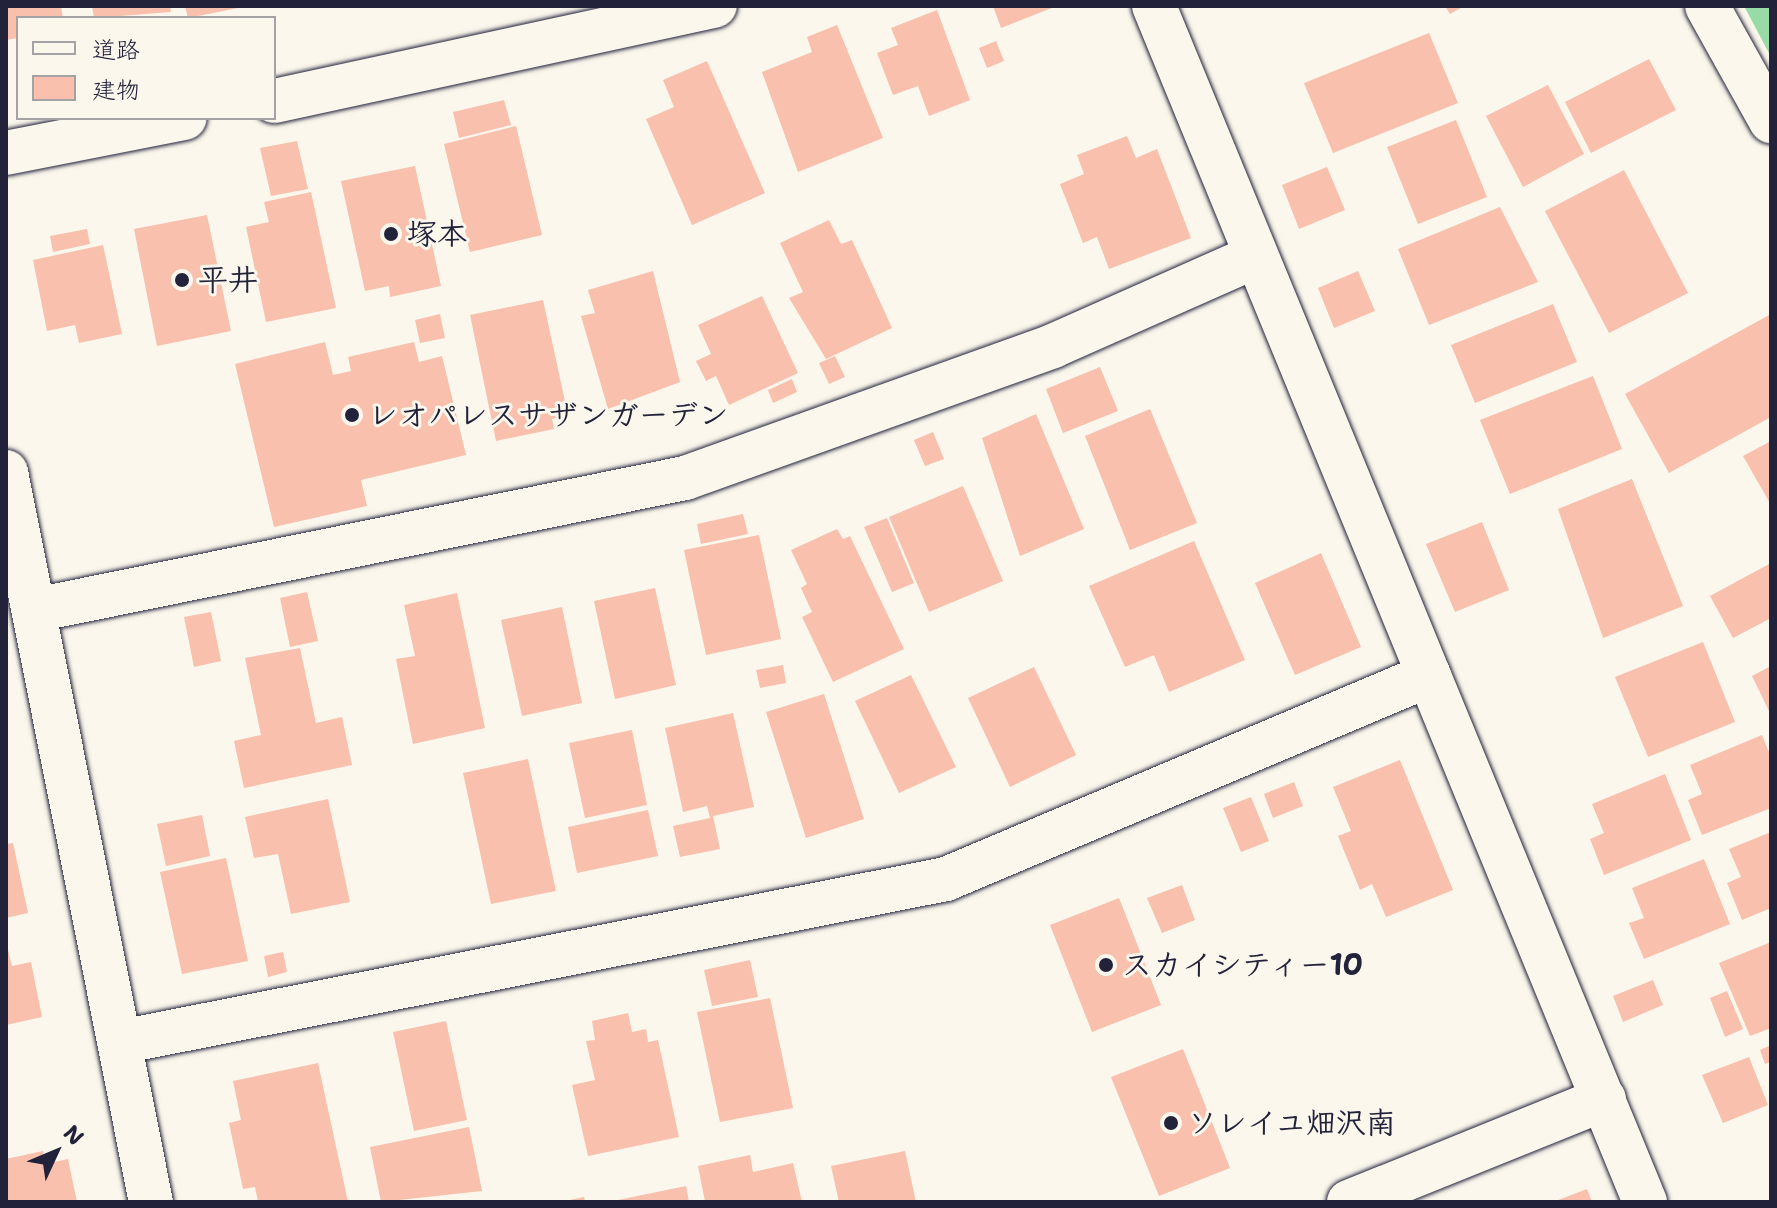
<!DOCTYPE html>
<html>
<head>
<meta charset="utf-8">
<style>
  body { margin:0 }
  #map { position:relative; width:1777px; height:1208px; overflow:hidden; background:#fbf7ec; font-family:"Shantell Sans","Klee One",sans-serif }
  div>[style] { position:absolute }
  .green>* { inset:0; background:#99dba6 }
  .building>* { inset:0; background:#f8c0ad }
  .roads { filter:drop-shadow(0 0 2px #22223b) drop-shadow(0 0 2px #22223b) }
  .minor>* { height:44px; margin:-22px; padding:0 22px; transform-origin:22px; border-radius:22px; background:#fbf7ec }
  .dots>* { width:22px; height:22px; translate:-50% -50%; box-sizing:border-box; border:4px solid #fbf7ec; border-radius:50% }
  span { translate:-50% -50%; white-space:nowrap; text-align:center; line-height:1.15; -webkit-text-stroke:6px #fbf7ec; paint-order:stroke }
  .poi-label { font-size:30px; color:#22223b; font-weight:700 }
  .left { translate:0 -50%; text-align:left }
  .frame { position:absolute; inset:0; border:8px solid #22223b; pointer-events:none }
  .legend { position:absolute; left:16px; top:16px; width:260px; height:104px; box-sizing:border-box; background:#fbf7ec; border:2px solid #a4a2a5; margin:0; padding:10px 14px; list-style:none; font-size:24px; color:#22223b }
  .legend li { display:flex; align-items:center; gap:16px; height:40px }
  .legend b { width:40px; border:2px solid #a4a2a5 }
  .north { position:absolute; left:16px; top:1112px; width:80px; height:80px; -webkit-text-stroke:6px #fbf7ec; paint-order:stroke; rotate:46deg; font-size:22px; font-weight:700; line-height:32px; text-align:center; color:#22223b }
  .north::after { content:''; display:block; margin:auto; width:28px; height:36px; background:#22223b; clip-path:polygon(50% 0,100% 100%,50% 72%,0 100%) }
</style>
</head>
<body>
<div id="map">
  <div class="green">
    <i style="clip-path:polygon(1744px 6px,1771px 6px,1771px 57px)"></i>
  </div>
  <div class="building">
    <i style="clip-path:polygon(6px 6px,61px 6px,63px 18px,18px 18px,18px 38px,6px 40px)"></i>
    <i style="clip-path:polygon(92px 6px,170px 6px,171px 12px,94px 18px)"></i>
    <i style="clip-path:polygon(185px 6px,243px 6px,243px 7px,188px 18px)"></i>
    <i style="clip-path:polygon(993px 6px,1057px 6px,1001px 28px)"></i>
    <i style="clip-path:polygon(1445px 6px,1464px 6px,1450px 14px)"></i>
    <i style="clip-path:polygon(937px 10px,970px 100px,929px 116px,918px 86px,893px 95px,877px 53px,898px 45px,891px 28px)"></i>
    <i style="clip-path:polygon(837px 25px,883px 138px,798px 172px,762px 72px,812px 52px,807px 37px)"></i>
    <i style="clip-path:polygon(1429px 33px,1458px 103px,1333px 153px,1304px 83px)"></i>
    <i style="clip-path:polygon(996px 41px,1004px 61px,987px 68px,979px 48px)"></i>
    <i style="clip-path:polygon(1649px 59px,1676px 110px,1591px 153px,1565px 102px)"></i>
    <i style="clip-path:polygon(707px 61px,765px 193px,692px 225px,646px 119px,674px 107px,663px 80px)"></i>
    <i style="clip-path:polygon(1548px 85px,1584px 154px,1523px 187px,1486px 116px)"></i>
    <i style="clip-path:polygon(504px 100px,511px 125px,459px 138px,453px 112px)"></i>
    <i style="clip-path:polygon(1456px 120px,1487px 197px,1418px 224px,1387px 147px)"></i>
    <i style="clip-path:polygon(516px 126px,542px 235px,470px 252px,444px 144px)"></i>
    <i style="clip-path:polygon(1127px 136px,1136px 158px,1157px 149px,1191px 238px,1109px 269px,1097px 237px,1083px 243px,1060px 184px,1084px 174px,1077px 155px)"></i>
    <i style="clip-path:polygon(297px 141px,308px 189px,271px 196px,260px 148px)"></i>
    <i style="clip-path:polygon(415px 166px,441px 286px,390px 297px,389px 286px,365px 291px,341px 181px)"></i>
    <i style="clip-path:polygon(1327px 167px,1345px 210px,1299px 229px,1282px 185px)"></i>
    <i style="clip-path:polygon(1624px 170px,1688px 293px,1609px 333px,1545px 211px)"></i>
    <i style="clip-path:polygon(311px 192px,336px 308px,266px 322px,246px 227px,269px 222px,264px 202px)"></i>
    <i style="clip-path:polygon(1500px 207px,1538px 282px,1429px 325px,1398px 249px)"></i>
    <i style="clip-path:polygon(207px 215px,231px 331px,157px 346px,134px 229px)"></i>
    <i style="clip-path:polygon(829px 220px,841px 244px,852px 240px,892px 328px,826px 359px,789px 298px,803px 292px,780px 243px)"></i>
    <i style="clip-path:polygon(87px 229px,90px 244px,53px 252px,50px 236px)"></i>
    <i style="clip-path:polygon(103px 245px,122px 334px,79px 343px,75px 325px,47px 331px,33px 260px)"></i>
    <i style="clip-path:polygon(653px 271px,680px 382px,608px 409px,581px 316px,595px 313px,588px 290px)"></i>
    <i style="clip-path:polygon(1358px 271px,1375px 311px,1334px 328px,1318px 288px)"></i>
    <i style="clip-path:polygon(762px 296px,798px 373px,729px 405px,716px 376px,706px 381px,696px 361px,711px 354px,698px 325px)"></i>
    <i style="clip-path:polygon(543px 300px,568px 415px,552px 419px,554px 429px,496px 441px,470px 315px)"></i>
    <i style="clip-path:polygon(1553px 304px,1577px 362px,1475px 403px,1451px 345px)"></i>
    <i style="clip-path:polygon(440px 314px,445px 338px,420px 343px,415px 320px)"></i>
    <i style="clip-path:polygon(1771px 314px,1771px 417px,1669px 473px,1625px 394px)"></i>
    <i style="clip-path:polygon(325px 342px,333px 375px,351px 371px,348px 357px,414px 342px,419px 362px,442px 356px,466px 455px,361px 480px,367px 506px,274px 527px,235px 364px)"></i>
    <i style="clip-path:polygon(835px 356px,845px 377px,829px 384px,819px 363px)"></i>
    <i style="clip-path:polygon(1100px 367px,1118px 411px,1063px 433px,1046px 389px)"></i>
    <i style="clip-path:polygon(1593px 376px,1622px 449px,1510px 494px,1480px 420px)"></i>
    <i style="clip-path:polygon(792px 379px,797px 392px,773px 403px,768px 390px)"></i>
    <i style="clip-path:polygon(1150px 409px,1197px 523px,1130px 550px,1085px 436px)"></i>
    <i style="clip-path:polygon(1036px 414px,1084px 529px,1020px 556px,982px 438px)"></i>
    <i style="clip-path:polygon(933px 432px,944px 459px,925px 466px,914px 440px)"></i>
    <i style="clip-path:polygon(1771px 441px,1771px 505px,1743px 456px)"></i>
    <i style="clip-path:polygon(1632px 479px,1683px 606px,1603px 638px,1558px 509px)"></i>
    <i style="clip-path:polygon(963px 486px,1003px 581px,929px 612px,889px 517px)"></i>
    <i style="clip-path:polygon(743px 514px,748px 534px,701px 544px,697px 524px)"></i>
    <i style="clip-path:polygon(887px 518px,914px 583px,892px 592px,864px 527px)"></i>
    <i style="clip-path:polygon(1482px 522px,1509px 590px,1455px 612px,1426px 544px)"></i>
    <i style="clip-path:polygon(837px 529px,843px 539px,850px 536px,904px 649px,833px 682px,802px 617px,812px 612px,801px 588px,807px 584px,791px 550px)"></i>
    <i style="clip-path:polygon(759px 535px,781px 639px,706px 655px,684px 550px)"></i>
    <i style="clip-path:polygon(1194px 541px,1245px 660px,1169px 692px,1154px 655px,1125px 667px,1089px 586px)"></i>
    <i style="clip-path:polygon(1321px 553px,1361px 647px,1295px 675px,1255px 583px)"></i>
    <i style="clip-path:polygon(1771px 563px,1771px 618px,1733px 638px,1710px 596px)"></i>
    <i style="clip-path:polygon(655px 588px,676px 685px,615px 699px,594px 601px)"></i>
    <i style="clip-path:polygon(307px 592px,318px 641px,290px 647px,280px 598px)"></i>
    <i style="clip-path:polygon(457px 593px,485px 728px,413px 744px,396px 659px,415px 656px,404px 605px)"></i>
    <i style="clip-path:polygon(562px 607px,582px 703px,522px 716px,501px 620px)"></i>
    <i style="clip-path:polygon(211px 612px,221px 661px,194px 667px,184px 617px)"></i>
    <i style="clip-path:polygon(1703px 642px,1735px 722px,1648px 757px,1615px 677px)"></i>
    <i style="clip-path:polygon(300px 648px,316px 723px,342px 717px,352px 765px,244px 788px,234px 741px,261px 735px,245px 658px)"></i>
    <i style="clip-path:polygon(783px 665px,786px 683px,760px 688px,756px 670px)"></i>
    <i style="clip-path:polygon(1771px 666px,1771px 715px,1752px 676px)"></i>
    <i style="clip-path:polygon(1034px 667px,1076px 755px,1010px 787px,968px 698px)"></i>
    <i style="clip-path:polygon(911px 675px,956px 767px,899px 793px,855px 701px)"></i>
    <i style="clip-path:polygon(824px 694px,864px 819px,806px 838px,766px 712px)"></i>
    <i style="clip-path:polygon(733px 713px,754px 807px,713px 816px,720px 849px,680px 857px,673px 826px,710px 818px,707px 806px,683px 812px,665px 728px)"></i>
    <i style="clip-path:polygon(632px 730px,647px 805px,585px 818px,569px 743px)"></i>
    <i style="clip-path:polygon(1762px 735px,1771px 757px,1771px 808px,1702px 835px,1688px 800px,1702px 794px,1690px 765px)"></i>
    <i style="clip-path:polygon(528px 759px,556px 891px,491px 904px,463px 773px)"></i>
    <i style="clip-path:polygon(1400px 760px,1453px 890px,1386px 917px,1372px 884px,1360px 890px,1338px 836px,1351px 831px,1333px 787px)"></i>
    <i style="clip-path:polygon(1665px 774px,1691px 840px,1604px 875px,1590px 839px,1604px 833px,1592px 804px)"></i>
    <i style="clip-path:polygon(1294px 782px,1303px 806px,1273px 818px,1264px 794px)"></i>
    <i style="clip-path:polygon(1251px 797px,1269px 841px,1241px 852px,1223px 808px)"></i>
    <i style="clip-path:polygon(328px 799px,350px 902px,291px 914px,278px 854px,254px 858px,245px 817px)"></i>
    <i style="clip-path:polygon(648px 810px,658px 856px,577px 873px,568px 827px)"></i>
    <i style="clip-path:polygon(202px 815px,210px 856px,166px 866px,157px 824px)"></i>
    <i style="clip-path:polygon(1771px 832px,1771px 908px,1742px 920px,1727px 883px,1741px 877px,1729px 849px)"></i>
    <i style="clip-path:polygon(13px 843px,28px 913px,6px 918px,6px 844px)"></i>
    <i style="clip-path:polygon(226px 858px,248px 961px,182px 974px,160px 872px)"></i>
    <i style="clip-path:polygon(1704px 859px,1730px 924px,1644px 959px,1629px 923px,1644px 918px,1632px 888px)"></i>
    <i style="clip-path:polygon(1182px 885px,1195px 920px,1162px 933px,1147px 898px)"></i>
    <i style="clip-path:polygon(1119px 898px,1161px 1005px,1092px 1032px,1050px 925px)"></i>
    <i style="clip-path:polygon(1771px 942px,1771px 1028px,1750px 1036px,1719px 963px)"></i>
    <i style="clip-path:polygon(7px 946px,12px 966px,31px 962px,42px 1017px,6px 1025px)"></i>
    <i style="clip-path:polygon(283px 952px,287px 972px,268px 977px,264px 956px)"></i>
    <i style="clip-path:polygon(750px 960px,758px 997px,712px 1006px,704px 970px)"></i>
    <i style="clip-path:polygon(1653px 980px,1663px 1005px,1623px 1022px,1613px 996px)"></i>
    <i style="clip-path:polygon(1727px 991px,1743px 1029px,1725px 1037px,1710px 998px)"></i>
    <i style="clip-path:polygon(770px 998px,793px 1108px,720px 1122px,697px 1012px)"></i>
    <i style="clip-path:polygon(628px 1013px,632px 1032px,646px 1029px,648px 1042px,658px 1040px,679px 1137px,588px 1156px,572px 1085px,595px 1080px,586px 1041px,595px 1040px,592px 1021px)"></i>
    <i style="clip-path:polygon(446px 1021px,467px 1120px,414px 1131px,393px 1032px)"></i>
    <i style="clip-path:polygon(1771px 1045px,1771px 1062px,1765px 1064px,1760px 1050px)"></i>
    <i style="clip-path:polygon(1183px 1049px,1230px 1168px,1159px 1196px,1111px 1077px)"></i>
    <i style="clip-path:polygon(1749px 1057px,1768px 1105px,1723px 1123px,1702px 1075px)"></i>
    <i style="clip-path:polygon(318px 1063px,348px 1202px,258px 1202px,255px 1187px,243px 1189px,229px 1123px,241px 1120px,233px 1081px)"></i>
    <i style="clip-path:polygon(469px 1127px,482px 1191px,381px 1202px,370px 1147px)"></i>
    <i style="clip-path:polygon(43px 1151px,45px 1164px,68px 1159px,77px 1202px,6px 1202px,6px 1159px)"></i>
    <i style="clip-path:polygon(905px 1151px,916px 1202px,839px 1202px,831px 1166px)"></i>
    <i style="clip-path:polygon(750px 1155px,753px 1172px,793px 1163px,802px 1202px,705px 1202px,698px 1166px)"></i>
    <i style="clip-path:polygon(686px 1186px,689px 1202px,613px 1202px,613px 1201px)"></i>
    <i style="clip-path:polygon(1587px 1189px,1592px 1202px,1553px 1202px)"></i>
    <i style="clip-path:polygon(584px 1197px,585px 1202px,565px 1202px,565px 1201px)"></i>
  </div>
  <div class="roads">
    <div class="minor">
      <i style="left:1154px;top:6px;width:1293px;rotate:67.68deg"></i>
      <i style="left:1707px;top:6px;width:132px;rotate:60.9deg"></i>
      <i style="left:274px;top:101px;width:451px;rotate:-12.2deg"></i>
      <i style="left:6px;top:153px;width:182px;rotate:-11.1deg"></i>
      <i style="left:6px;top:472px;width:744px;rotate:78.77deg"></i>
      <i style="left:35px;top:610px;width:663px;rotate:-11.48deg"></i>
      <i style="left:685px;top:478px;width:391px;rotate:-19.7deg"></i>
      <i style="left:1053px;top:346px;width:222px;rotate:-23.9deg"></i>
      <i style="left:120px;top:1042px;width:842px;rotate:-11.16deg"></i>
      <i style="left:946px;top:879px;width:524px;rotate:-22.9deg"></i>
      <i style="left:1349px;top:1202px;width:275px;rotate:-22deg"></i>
    </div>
  </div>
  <div class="dots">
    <i style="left:391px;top:234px;background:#22223b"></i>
    <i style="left:182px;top:280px;background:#22223b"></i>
    <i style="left:352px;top:415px;background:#22223b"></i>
    <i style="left:1106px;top:965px;background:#22223b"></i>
    <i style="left:1171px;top:1123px;background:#22223b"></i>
  </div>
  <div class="poi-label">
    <span class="left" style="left:407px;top:234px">塚本</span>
    <span class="left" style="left:198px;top:280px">平井</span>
    <span class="left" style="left:368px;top:415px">レオパレスサザンガーデン</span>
    <span class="left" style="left:1122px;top:965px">スカイシティー10</span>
    <span class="left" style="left:1187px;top:1123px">ソレイユ畑沢南</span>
  </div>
  <div class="frame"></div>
  <ul class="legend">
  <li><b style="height:10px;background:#fbf7ec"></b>道路</li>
  <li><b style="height:22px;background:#f8c0ad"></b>建物</li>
  </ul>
  <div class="north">N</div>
</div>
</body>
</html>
